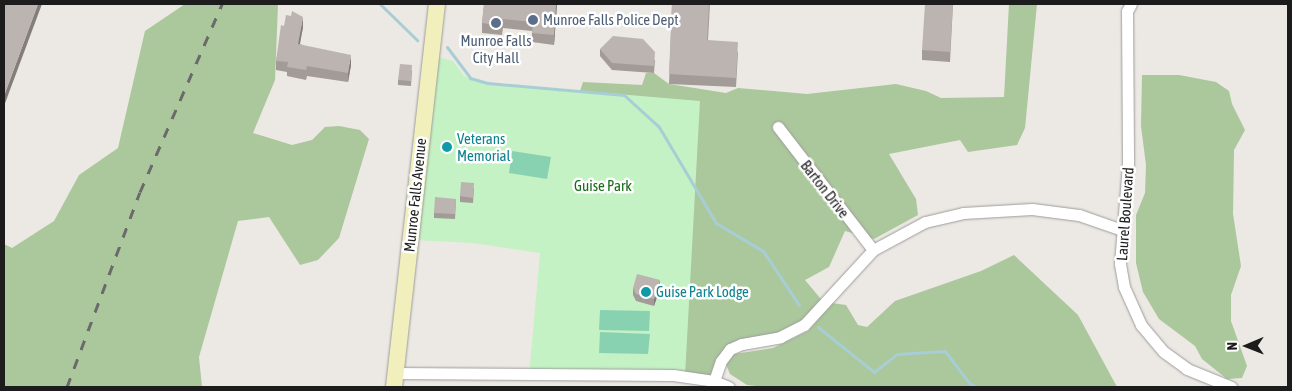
<!DOCTYPE html>
<html>
<head>
<meta charset="utf-8">
<style>
  body { margin:0 }
  #map { position:relative; width:1292px; height:391px; overflow:hidden; background:#ece8e3; font-family:"Asap Condensed",sans-serif }
  div>[style] { position:absolute }
  .forest>* { inset:0; background:#abc79c }
  .park>* { inset:0; background:#c4f2c4 }
  .pitch>* { inset:0; background:#89d2b1 }
  .stream>* { height:3px; margin:-1.5px; padding:0 1.5px; transform-origin:1.5px; border-radius:1.5px; background:#a8ced5 }
  .roads { filter:drop-shadow(0 0 1px #9d9d9d) drop-shadow(0 0 1px #9d9d9d) }
  .street>* { height:11px; margin:-5.5px; padding:0 5.5px; transform-origin:5.5px; border-radius:5.5px; background:#fff }
  .secondary>* { height:16px; margin:-8px; padding:0 8px; transform-origin:8px; border-radius:8px; background:#f1f0bc }
  .rail>* { height:3px; margin-top:-1.5px; transform-origin:0; background:repeating-linear-gradient(90deg,#6a6a6a 0 10px,transparent 0 20px) }
  .wall>* { inset:0; background:#a29b97 }
  .shaded-wall>* { inset:0; background:#847e7b }
  .building>* { inset:0; background:#bcb4b0 }
  .dots>* { width:14px; height:14px; translate:-50% -50%; box-sizing:border-box; border:2px solid #fff; border-radius:50% }
  span { translate:-50% -50%; white-space:nowrap; text-align:center; line-height:1.15; -webkit-text-stroke:5px #fff; paint-order:stroke }
  .service-label { font-size:15px; color:#4e5e75 }
  .left { translate:0 -50%; text-align:left }
  .culture-label { font-size:15px; color:#0d838f }
  .park-label { font-size:15px; color:#186c19 }
  .street-label { font-size:15px; color:#1c1c1c }
  .frame { position:absolute; inset:0; border:5px solid #1c1c1c; pointer-events:none }
  .north { position:absolute; left:1222px; top:321px; width:50px; height:50px; -webkit-text-stroke:4px #fff; paint-order:stroke; rotate:269deg; font-size:14px; font-weight:700; line-height:20px; text-align:center; color:#1c1c1c }
  .north::after { content:''; display:block; margin:auto; width:18px; height:22px; background:#1c1c1c; clip-path:polygon(50% 0,100% 100%,50% 72%,0 100%) }
</style>
</head>
<body>
<div id="map">
  <div class="forest">
    <i style="clip-path:polygon(185px 4px,278px 4px,275px 80px,253px 133px,292px 145px,312px 140px,325px 127px,339px 126px,360px 130px,369px 139px,339px 238px,318px 260px,300px 265px,269px 217px,238px 221px,199px 357px,202px 387px,4px 387px,4px 244px,12px 248px,54px 221px,79px 175px,118px 148px,145px 31px)"></i>
    <i style="clip-path:polygon(1009px 4px,1037px 4px,1025px 128px,1017px 145px,968px 152px,960px 140px,889px 154px,916px 199px,918px 215px,874px 239px,845px 231px,829px 267px,805px 280px,825px 304px,804px 325px,730px 349px,714px 381px,553px 364px,567px 130px,583px 82px,642px 85px,646px 73px,654px 73px,669px 84px,726px 93px,738px 88px,807px 94px,896px 84px,926px 91px,941px 98px,1004px 97px)"></i>
    <i style="clip-path:polygon(1142px 75px,1179px 75px,1216px 82px,1229px 91px,1232px 104px,1245px 130px,1234px 150px,1233px 214px,1241px 266px,1231px 295px,1231px 321px,1247px 366px,1242px 378px,1227px 379px,1202px 359px,1195px 346px,1159px 319px,1143px 292px,1136px 263px,1136px 215px,1145px 193px,1146px 165px,1141px 126px)"></i>
    <i style="clip-path:polygon(1014px 255px,1078px 315px,1117px 387px,767px 387px,747px 385px,730px 374px,725px 362px,734px 354px,773px 348px,808px 331px,832px 303px,846px 305px,858px 325px,867px 327px,895px 301px,981px 271px)"></i>
  </div>
  <div class="park">
    <i style="clip-path:polygon(431px 55px,453px 61px,464px 76px,488px 83px,700px 101px,685px 376px,529px 376px,540px 253px,473px 243px,414px 240px)"></i>
  </div>
  <div class="pitch">
    <i style="clip-path:polygon(512px 151px,551px 157px,547px 179px,509px 173px)"></i>
    <i style="clip-path:polygon(600px 310px,650px 311px,649px 331px,599px 330px)"></i>
    <i style="clip-path:polygon(600px 332px,650px 334px,648px 354px,599px 353px)"></i>
  </div>
  <div class="stream">
    <i style="left:380px;top:4px;width:52px;rotate:44.2deg"></i>
    <i style="left:447px;top:47px;width:39px;rotate:53deg"></i>
    <i style="left:470px;top:78px;width:19px;rotate:16deg"></i>
    <i style="left:488px;top:83px;width:137px;rotate:5deg"></i>
    <i style="left:624px;top:95px;width:47px;rotate:42.4deg"></i>
    <i style="left:659px;top:127px;width:112px;rotate:59.3deg"></i>
    <i style="left:716px;top:223px;width:55px;rotate:30.8deg"></i>
    <i style="left:763px;top:251px;width:65px;rotate:56.3deg"></i>
    <i style="left:818px;top:327px;width:72px;rotate:38.8deg"></i>
    <i style="left:874px;top:372px;width:29px;rotate:-38deg"></i>
    <i style="left:897px;top:354px;width:48px;rotate:-3.6deg"></i>
    <i style="left:945px;top:351px;width:40px;rotate:53deg"></i>
    <i style="left:969px;top:383px;width:9px;rotate:27deg"></i>
  </div>
  <div class="roads">
    <div class="street">
      <i style="left:1131px;top:4px;width:8px;rotate:120deg"></i>
      <i style="left:1127px;top:11px;width:153px;rotate:89.6deg"></i>
      <i style="left:1128px;top:164px;width:100px;rotate:94.6deg"></i>
      <i style="left:1120px;top:264px;width:23px;rotate:80deg"></i>
      <i style="left:1124px;top:287px;width:42px;rotate:65.9deg"></i>
      <i style="left:1141px;top:325px;width:35px;rotate:50deg"></i>
      <i style="left:1164px;top:352px;width:29px;rotate:36deg"></i>
      <i style="left:1187px;top:369px;width:48px;rotate:22.2deg"></i>
      <i style="left:778px;top:127px;width:155px;rotate:52.3deg"></i>
      <i style="left:395px;top:373px;width:278px;rotate:0.4deg"></i>
      <i style="left:673px;top:375px;width:41px;rotate:8.3deg"></i>
      <i style="left:714px;top:381px;width:16px;rotate:22deg"></i>
      <i style="left:714px;top:381px;width:21px;rotate:-71deg"></i>
      <i style="left:721px;top:361px;width:15px;rotate:-53deg"></i>
      <i style="left:730px;top:349px;width:13px;rotate:-23deg"></i>
      <i style="left:742px;top:344px;width:39px;rotate:-10deg"></i>
      <i style="left:780px;top:337px;width:27px;rotate:-27deg"></i>
      <i style="left:804px;top:325px;width:102px;rotate:-47.4deg"></i>
      <i style="left:873px;top:250px;width:59px;rotate:-28.3deg"></i>
      <i style="left:925px;top:222px;width:39px;rotate:-13deg"></i>
      <i style="left:963px;top:213px;width:69px;rotate:-3.3deg"></i>
      <i style="left:1032px;top:209px;width:47px;rotate:7.3deg"></i>
      <i style="left:1079px;top:215px;width:46px;rotate:19.2deg"></i>
    </div>
    <div class="secondary">
      <i style="left:394px;top:387px;width:385px;rotate:-83.6deg"></i>
    </div>
  </div>
  <div class="rail">
    <i style="left:67px;top:387px;width:208px;rotate:-69.5deg"></i>
    <i style="left:140px;top:192px;width:205px;rotate:-66.4deg"></i>
  </div>
  <div class="wall">
    <i style="clip-path:polygon(484px 4px,557px 4px,554px 45px,532px 42px,532px 31px,503px 28px,502px 35px,482px 33px,482px 23px)"></i>
    <i style="clip-path:polygon(672px 4px,710px 4px,708px 40px,738px 52px,736px 87px,669px 84px)"></i>
    <i style="clip-path:polygon(953px 4px,950px 62px,922px 60px,922px 50px)"></i>
    <i style="clip-path:polygon(284px 26px,303px 27px,300px 44px,351px 65px,348px 82px,307px 76px,306px 80px,287px 76px,287px 72px,276px 70px,276px 61px)"></i>
    <i style="clip-path:polygon(600px 49px,655px 60px,654px 73px,612px 70px,600px 56px)"></i>
    <i style="clip-path:polygon(412px 70px,411px 86px,398px 85px,398px 80px)"></i>
    <i style="clip-path:polygon(474px 188px,473px 203px,460px 202px,460px 196px)"></i>
    <i style="clip-path:polygon(456px 199px,455px 219px,434px 218px,434px 213px)"></i>
    <i style="clip-path:polygon(633px 288px,660px 288px,654px 306px,636px 301px,633px 295px)"></i>
  </div>
  <div class="shaded-wall">
    <i style="clip-path:polygon(38px 4px,42px 4px,4px 106px,4px 96px)"></i>
    <i style="clip-path:polygon(556px 4px,557px 4px,554px 45px,554px 35px)"></i>
    <i style="clip-path:polygon(303px 17px,303px 27px,298px 53px,298px 44px)"></i>
    <i style="clip-path:polygon(351px 55px,351px 65px,348px 82px,348px 73px)"></i>
    <i style="clip-path:polygon(660px 280px,660px 288px,654px 306px,654px 299px)"></i>
  </div>
  <div class="building">
    <i style="clip-path:polygon(4px 4px,38px 4px,4px 96px)"></i>
    <i style="clip-path:polygon(484px 4px,556px 4px,554px 35px,532px 33px,533px 22px,503px 19px,502px 26px,482px 23px)"></i>
    <i style="clip-path:polygon(672px 4px,709px 4px,707px 40px,738px 42px,736px 78px,669px 74px)"></i>
    <i style="clip-path:polygon(925px 4px,953px 4px,950px 52px,922px 50px)"></i>
    <i style="clip-path:polygon(292px 11px,303px 17px,298px 44px,351px 55px,348px 73px,307px 66px,306px 70px,287px 67px,288px 62px,276px 61px,281px 25px,284px 26px,286px 15px,291px 16px)"></i>
    <i style="clip-path:polygon(613px 36px,643px 39px,655px 52px,654px 66px,612px 63px,600px 49px)"></i>
    <i style="clip-path:polygon(400px 64px,412px 65px,411px 81px,398px 80px)"></i>
    <i style="clip-path:polygon(461px 182px,474px 183px,473px 198px,460px 196px)"></i>
    <i style="clip-path:polygon(435px 197px,456px 199px,455px 214px,434px 213px)"></i>
    <i style="clip-path:polygon(637px 274px,660px 280px,654px 299px,636px 294px,633px 288px)"></i>
  </div>
  <div class="dots">
    <i style="left:533px;top:20px;background:#5c6f8a"></i>
    <i style="left:496px;top:23px;background:#5c6f8a"></i>
    <i style="left:447px;top:147px;background:#0f9aa8"></i>
    <i style="left:646px;top:292px;background:#0f9aa8"></i>
  </div>
  <div class="service-label">
    <span class="left" style="left:543px;top:20px">Munroe Falls Police Dept</span>
    <span style="left:496px;top:49px">Munroe Falls<br>City Hall</span>
  </div>
  <div class="culture-label">
    <span class="left" style="left:457px;top:147px">Veterans<br>Memorial</span>
    <span class="left" style="left:656px;top:292px">Guise Park Lodge</span>
  </div>
  <div class="park-label">
    <span style="left:603px;top:186px">Guise Park</span>
  </div>
  <div class="street-label">
    <span style="left:825px;top:189px;rotate:52deg">Barton Drive</span>
    <span style="left:415px;top:195px;rotate:-84deg">Munroe Falls Avenue</span>
    <span style="left:1125px;top:214px;rotate:-86deg">Laurel Boulevard</span>
  </div>
  <div class="frame"></div>
  <div class="north">N</div>
</div>
</body>
</html>
